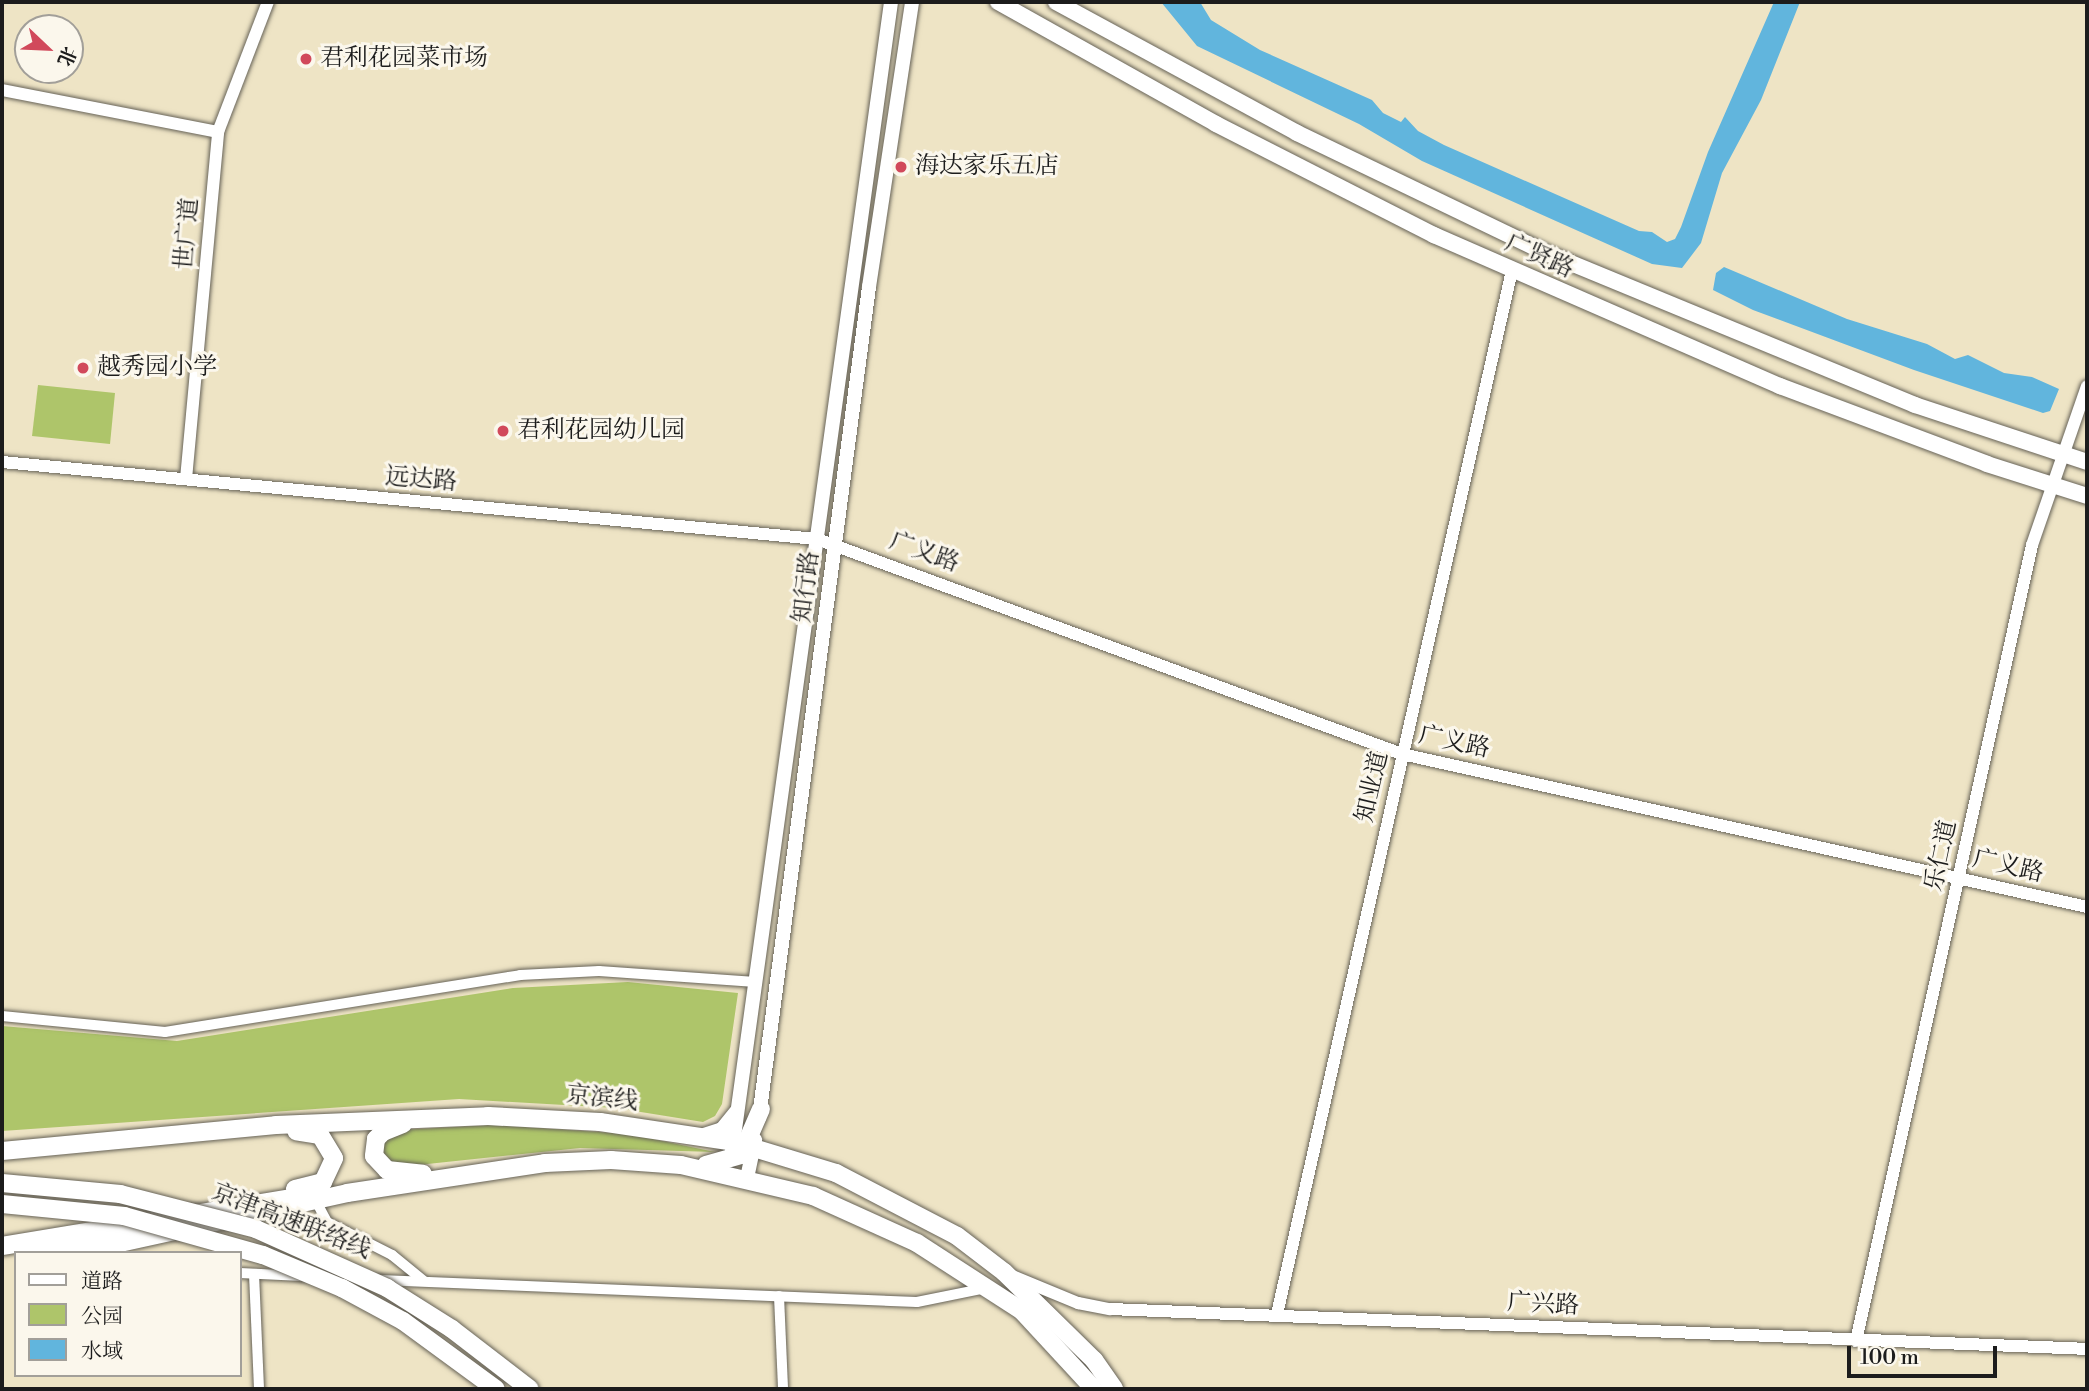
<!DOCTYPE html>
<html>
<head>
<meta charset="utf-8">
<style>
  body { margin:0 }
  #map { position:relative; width:2089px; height:1391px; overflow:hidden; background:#eee4c5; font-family:"Libre Bodoni","Noto Serif SC",serif }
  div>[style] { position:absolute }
  .green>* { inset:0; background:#aec56a }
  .water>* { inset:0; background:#61b5dd }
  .roads { filter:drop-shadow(0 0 2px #666257) drop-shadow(0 0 2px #666257) }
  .minor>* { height:10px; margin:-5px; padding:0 5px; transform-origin:5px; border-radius:5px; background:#fff }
  .tertiary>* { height:12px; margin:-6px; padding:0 6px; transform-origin:6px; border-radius:6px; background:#fff }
  .secondary>* { height:14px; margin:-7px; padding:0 7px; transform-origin:7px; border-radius:7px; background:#fff }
  .primary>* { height:16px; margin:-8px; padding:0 8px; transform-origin:8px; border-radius:8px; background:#fff }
  .trunk>* { height:18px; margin:-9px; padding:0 9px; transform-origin:9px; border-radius:9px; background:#fff }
  .bridges { filter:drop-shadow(0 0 2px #666257) drop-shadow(0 0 2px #666257) }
  .trunk-bridge>* { height:18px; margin:-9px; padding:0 9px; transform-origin:9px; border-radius:9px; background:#fff }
  .dots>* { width:19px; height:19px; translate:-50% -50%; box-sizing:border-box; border:4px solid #fbf7ec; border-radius:50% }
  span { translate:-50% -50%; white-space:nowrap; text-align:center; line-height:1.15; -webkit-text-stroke:6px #fbf7ec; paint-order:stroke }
  .poi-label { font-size:24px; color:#1c1c1c }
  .left { translate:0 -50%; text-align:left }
  .street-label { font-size:24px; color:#1c1c1c }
  .frame { position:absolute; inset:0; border:4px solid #1c1c1c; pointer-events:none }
  .legend { position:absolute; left:14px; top:1251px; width:228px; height:126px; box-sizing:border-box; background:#fbf7ec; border:2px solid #a29f99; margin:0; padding:9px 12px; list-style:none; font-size:21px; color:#1c1c1c }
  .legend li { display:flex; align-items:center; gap:14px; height:35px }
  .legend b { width:35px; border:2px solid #a29f99 }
  .north { position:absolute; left:14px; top:14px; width:70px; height:70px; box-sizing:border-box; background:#fbf7ec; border:2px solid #a29f99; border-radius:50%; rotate:113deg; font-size:19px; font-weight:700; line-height:28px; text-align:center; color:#1c1c1c }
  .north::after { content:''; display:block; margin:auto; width:24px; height:32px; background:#d1495b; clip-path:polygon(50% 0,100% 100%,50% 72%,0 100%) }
  .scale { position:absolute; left:1847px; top:1346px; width:150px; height:32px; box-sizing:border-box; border:4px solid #1c1c1c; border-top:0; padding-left:9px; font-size:21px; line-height:24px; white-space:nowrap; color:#1c1c1c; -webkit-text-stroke:5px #fbf7ec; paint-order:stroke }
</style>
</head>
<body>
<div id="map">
  <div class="green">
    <i style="clip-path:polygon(38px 385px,115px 393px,110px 444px,32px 436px)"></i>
    <i style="clip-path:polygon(628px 982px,738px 993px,722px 1104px,715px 1116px,703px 1122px,616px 1108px,459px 1099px,2px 1131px,2px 1026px,177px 1041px,513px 988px)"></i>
    <i style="clip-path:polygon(492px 1125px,629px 1134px,715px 1152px,580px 1148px,399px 1167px,383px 1155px,384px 1140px,400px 1130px)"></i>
  </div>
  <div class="water">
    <i style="clip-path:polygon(1161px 2px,1200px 2px,1211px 20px,1260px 50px,1372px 100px,1383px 113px,1401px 122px,1405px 117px,1418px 131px,1444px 145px,1639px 231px,1652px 232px,1667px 242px,1675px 239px,1681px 227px,1708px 152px,1774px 2px,1800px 2px,1761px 100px,1722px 173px,1701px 243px,1682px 268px,1652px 264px,1422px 161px,1359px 124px,1197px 46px)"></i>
    <i style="clip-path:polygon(1724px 267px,1847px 319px,1927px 344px,1955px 359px,1968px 355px,2004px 373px,2032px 377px,2059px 389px,2050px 411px,2043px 413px,1914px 370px,1753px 310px,1713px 290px,1716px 273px)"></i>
  </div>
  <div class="roads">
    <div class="minor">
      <i style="left:2px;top:1016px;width:164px;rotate:5.6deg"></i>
      <i style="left:165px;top:1032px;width:360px;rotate:-9.1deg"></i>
      <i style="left:520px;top:975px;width:79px;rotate:-2.9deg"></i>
      <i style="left:599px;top:971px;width:157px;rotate:4deg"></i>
      <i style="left:317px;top:1203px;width:21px;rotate:62deg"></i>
      <i style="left:327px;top:1222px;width:73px;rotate:26.9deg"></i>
      <i style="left:392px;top:1255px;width:41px;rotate:39.1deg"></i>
      <i style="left:240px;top:1273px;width:62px;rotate:2.8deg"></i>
      <i style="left:254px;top:1274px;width:115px;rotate:87.5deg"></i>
      <i style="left:380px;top:1280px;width:537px;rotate:2.35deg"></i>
      <i style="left:917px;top:1302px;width:70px;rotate:-11.5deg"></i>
      <i style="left:779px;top:1296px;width:93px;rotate:87.5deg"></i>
    </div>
    <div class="tertiary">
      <i style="left:2px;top:90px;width:220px;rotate:11deg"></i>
      <i style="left:2px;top:462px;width:819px;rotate:5.4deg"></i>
      <i style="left:817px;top:539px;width:623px;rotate:20.18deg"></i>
      <i style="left:1402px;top:754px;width:702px;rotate:12.59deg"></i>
      <i style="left:186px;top:479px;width:348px;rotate:-84.7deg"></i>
      <i style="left:218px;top:132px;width:139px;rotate:-69deg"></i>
      <i style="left:1010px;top:1275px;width:74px;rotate:22.4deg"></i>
      <i style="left:1078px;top:1303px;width:33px;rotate:11deg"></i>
      <i style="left:1110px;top:1309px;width:978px;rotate:2.34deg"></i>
      <i style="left:1277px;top:1314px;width:1070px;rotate:-77.31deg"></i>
      <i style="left:1856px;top:1341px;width:815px;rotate:-77.53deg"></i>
      <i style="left:2032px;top:545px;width:168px;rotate:-70.9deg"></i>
    </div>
    <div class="secondary">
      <i style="left:759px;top:1117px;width:837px;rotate:-82.45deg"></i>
      <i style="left:869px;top:287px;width:288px;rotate:-81.4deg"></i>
      <i style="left:701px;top:1136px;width:22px;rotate:-18deg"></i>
      <i style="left:722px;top:1129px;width:22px;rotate:-51deg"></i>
      <i style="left:732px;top:1151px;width:1160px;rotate:-82.12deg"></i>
      <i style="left:747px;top:1178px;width:39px;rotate:-78deg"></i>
    </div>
    <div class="primary">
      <i style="left:998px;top:2px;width:250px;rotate:29.2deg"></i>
      <i style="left:1216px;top:124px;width:245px;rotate:27deg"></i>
      <i style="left:1434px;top:235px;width:378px;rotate:23.6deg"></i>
      <i style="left:1780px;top:386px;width:221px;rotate:20.6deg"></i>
      <i style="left:1987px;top:464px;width:105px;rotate:17.7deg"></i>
      <i style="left:1056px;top:2px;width:274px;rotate:28.5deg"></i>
      <i style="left:1297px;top:133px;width:274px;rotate:25.7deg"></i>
      <i style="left:1544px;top:252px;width:401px;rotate:22.4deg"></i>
      <i style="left:1915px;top:405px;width:181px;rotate:18.3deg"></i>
    </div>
    <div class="trunk">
      <i style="left:403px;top:1124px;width:22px;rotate:158deg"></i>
      <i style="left:383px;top:1132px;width:10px;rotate:135deg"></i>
      <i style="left:376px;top:1139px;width:17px;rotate:97deg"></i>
      <i style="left:374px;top:1156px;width:19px;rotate:47deg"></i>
      <i style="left:387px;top:1170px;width:36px;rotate:6deg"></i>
      <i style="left:2px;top:1151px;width:275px;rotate:-5.4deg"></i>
      <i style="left:276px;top:1125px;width:212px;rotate:-2.4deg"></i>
      <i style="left:488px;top:1116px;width:112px;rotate:3.1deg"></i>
      <i style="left:600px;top:1122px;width:135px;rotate:8.5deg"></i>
      <i style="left:734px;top:1142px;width:107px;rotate:16.9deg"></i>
      <i style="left:836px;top:1173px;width:136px;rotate:27.5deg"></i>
      <i style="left:957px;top:1236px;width:59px;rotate:37.5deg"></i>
      <i style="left:1004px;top:1272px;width:126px;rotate:44.4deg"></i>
      <i style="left:1094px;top:1360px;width:35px;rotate:55deg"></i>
      <i style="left:706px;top:1165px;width:36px;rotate:-16deg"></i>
      <i style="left:741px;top:1155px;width:50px;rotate:-66.5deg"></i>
      <i style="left:295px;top:1189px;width:29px;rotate:-14deg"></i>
      <i style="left:323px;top:1182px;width:26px;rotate:-65deg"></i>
      <i style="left:334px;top:1158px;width:27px;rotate:-121deg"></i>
      <i style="left:320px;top:1135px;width:24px;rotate:-171deg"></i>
      <i style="left:2px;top:1246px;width:311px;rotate:-9.4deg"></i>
      <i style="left:33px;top:1253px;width:88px;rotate:-6.6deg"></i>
      <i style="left:120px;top:1243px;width:232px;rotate:-12.4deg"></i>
      <i style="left:347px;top:1193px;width:200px;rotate:-8.6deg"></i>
      <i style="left:545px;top:1163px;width:66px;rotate:-2.6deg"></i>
      <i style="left:611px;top:1160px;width:70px;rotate:4.1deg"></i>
      <i style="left:681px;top:1165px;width:136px;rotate:13.2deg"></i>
      <i style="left:813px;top:1196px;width:114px;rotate:24.3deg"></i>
      <i style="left:917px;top:1243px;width:125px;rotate:32.9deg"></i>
      <i style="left:1022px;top:1311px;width:106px;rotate:47.3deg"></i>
    </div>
  </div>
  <div class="bridges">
    <div class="trunk-bridge">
      <i style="left:2px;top:1183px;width:119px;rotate:5.3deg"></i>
      <i style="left:120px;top:1194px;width:140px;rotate:14.4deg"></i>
      <i style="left:256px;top:1229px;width:144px;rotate:24.2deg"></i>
      <i style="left:387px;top:1288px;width:77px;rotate:32.2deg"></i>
      <i style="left:452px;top:1329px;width:98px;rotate:37.6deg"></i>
      <i style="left:2px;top:1204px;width:123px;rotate:5.6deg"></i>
      <i style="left:124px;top:1216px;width:144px;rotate:15.7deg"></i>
      <i style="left:263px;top:1255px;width:86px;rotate:22.7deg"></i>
      <i style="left:342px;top:1288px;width:69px;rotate:28.4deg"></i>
      <i style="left:403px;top:1321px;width:115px;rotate:36.2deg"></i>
    </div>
  </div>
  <div class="dots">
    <i style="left:306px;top:59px;background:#d1495b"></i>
    <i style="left:901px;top:167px;background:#d1495b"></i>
    <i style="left:83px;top:368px;background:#d1495b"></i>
    <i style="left:503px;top:431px;background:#d1495b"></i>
  </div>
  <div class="poi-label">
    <span class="left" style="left:320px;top:59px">君利花园菜市场</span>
    <span class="left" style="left:915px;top:167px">海达家乐五店</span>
    <span class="left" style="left:97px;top:368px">越秀园小学</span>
    <span class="left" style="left:517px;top:431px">君利花园幼儿园</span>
  </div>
  <div class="street-label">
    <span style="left:188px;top:234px;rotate:-85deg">世广道</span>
    <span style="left:1539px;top:257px;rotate:24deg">广贤路</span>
    <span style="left:421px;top:480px;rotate:5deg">远达路</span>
    <span style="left:924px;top:553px;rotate:20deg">广义路</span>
    <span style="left:807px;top:587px;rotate:-83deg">知行路</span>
    <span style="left:1454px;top:743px;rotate:12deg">广义路</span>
    <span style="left:1373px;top:787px;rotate:-77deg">知业道</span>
    <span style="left:1942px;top:856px;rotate:-78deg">乐仁道</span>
    <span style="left:2008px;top:867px;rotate:13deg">广义路</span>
    <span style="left:602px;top:1099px;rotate:6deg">京滨线</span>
    <span style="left:291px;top:1222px;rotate:21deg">京津高速联络线</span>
    <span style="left:1543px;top:1305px;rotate:3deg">广兴路</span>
  </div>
  <div class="frame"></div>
  <ul class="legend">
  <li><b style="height:9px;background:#fff"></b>道路</li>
  <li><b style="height:19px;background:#aec56a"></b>公园</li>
  <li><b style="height:19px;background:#61b5dd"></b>水域</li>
  </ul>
  <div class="north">北</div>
  <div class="scale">100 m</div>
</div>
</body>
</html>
